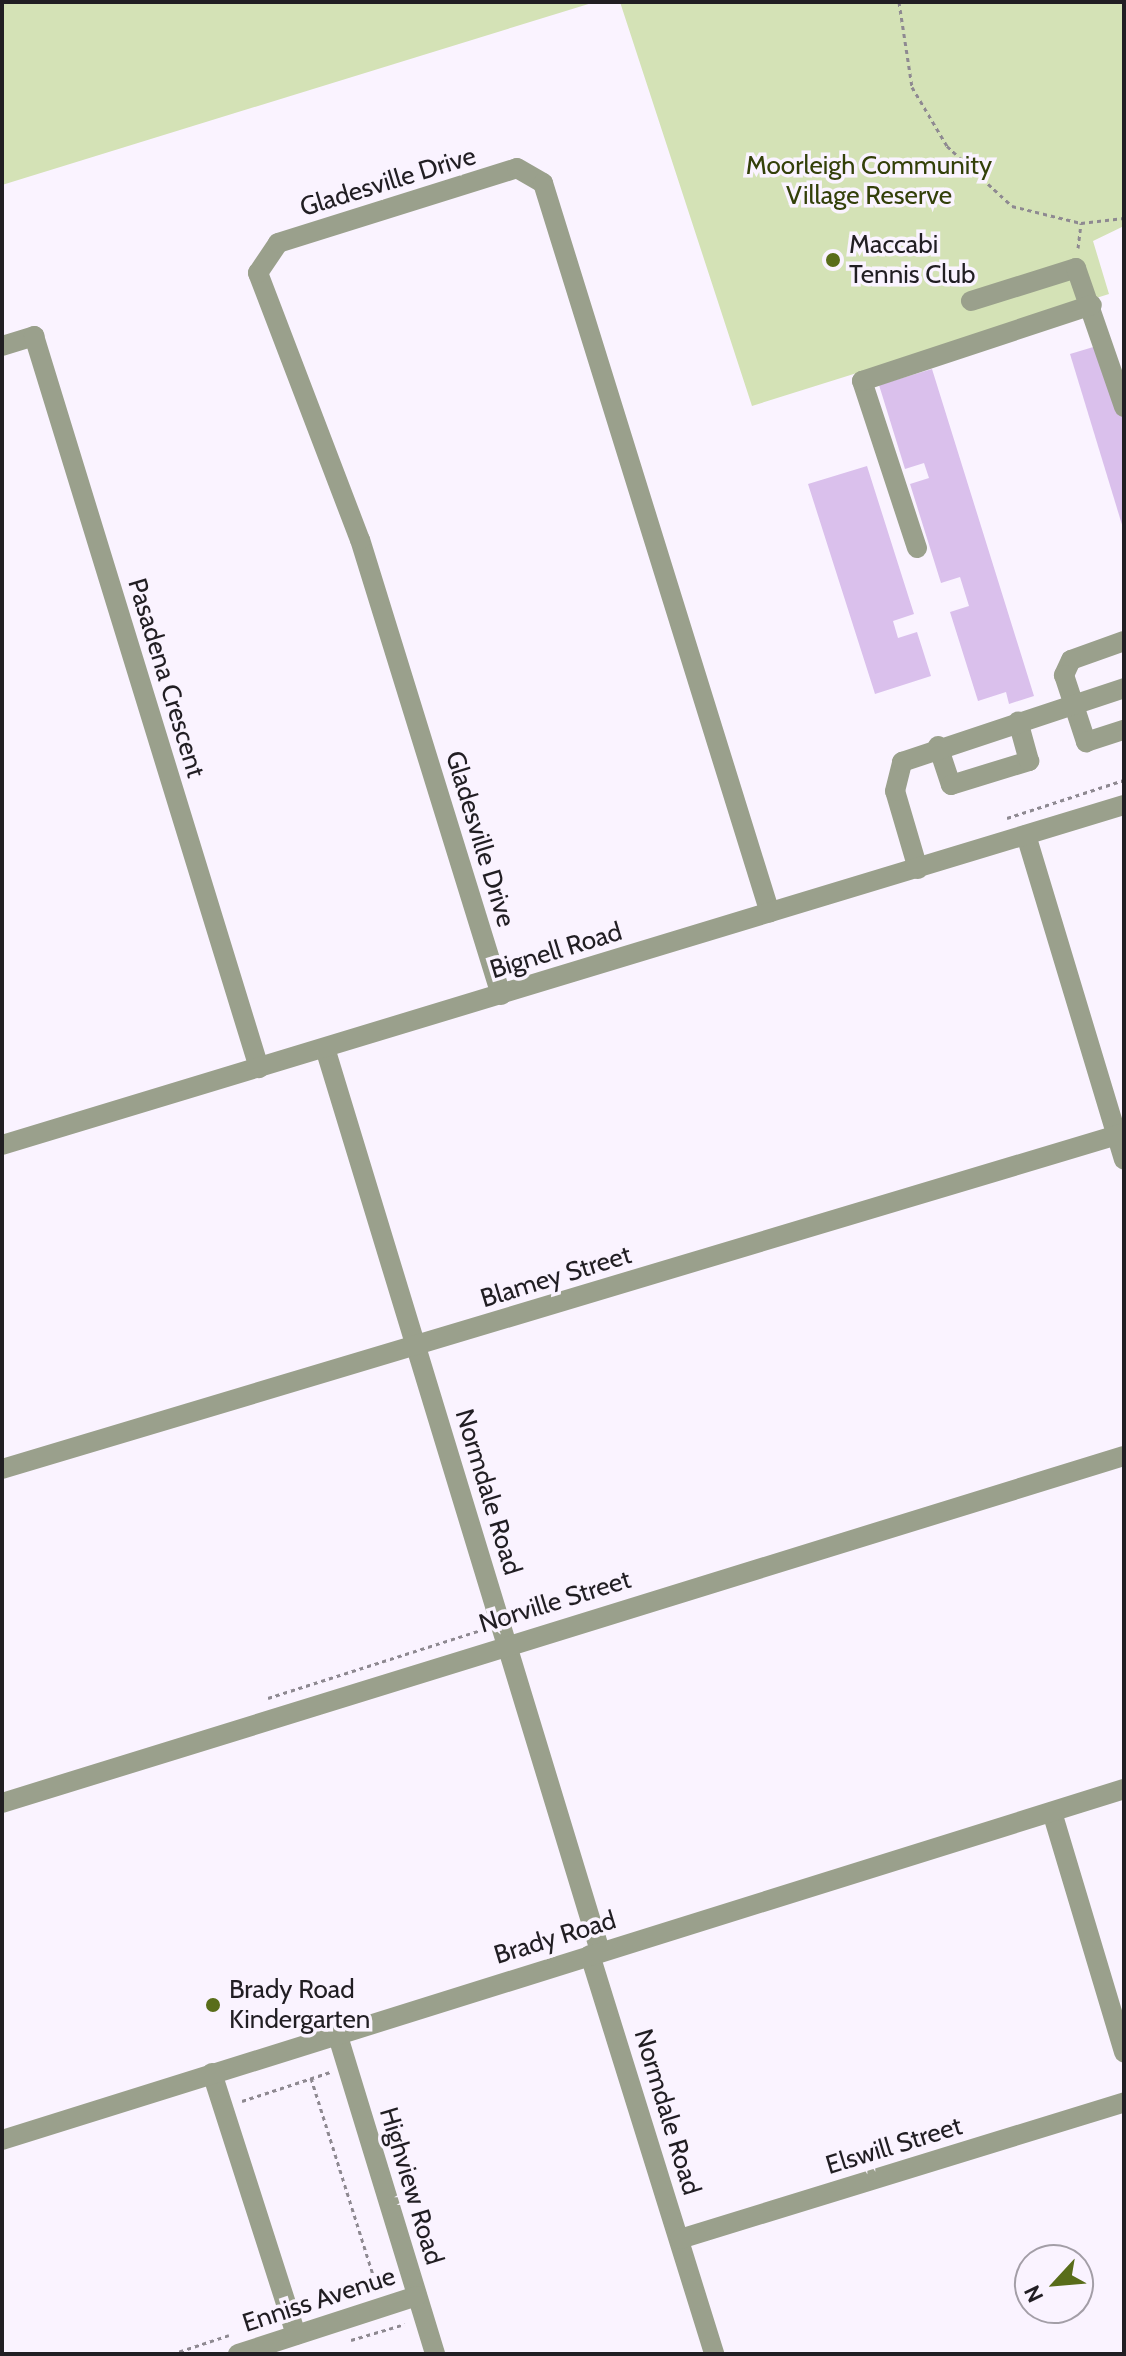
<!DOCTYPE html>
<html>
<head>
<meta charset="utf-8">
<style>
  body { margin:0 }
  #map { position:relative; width:1126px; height:2356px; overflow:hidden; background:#faf3ff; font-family:Cabin,sans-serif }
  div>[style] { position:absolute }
  .green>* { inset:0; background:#d4e2b6 }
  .building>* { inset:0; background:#dac0ec }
  .path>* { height:3px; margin-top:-1.5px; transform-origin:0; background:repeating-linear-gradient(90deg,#8e8991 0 4px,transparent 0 8px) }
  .minor>* { height:20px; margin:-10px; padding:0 10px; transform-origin:10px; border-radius:10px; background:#9aa08c }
  .dots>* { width:22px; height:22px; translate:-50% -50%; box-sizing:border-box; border:4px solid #faf3ff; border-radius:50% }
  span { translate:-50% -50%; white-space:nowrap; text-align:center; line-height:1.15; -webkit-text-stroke:7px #faf3ff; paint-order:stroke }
  .park-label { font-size:26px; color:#334009 }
  .street-label { font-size:26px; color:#211e23 }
  .poi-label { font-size:26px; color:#211e23 }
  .left { translate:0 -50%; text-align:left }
  .frame { position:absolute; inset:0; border:4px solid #211e23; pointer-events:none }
  .north { position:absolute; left:1014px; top:2244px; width:80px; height:80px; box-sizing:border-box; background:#faf3ff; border:2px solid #a39ea7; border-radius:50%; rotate:244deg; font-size:22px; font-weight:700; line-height:32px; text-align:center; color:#211e23 }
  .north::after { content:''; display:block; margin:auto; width:28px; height:36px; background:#596d1a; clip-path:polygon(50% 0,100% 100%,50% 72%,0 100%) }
</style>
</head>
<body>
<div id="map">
  <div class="green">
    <i style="clip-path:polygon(2px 2px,595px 2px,2px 185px)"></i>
    <i style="clip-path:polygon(620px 2px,1124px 2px,1124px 226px,1093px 241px,1109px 294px,752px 406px)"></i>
  </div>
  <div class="building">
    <i style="clip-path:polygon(1100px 345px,1124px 421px,1123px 528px,1070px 354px)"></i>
    <i style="clip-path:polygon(932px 369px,1034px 696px,1009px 704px,1006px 692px,978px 701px,950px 612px,969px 606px,960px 577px,941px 583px,910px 484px,929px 478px,924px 463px,905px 469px,879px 385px)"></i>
    <i style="clip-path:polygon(867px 466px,914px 614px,893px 621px,898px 638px,917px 632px,931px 676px,875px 694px,808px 484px)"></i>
  </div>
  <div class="path">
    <i style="left:899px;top:2px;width:86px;rotate:81.3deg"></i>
    <i style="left:912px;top:87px;width:69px;rotate:59.3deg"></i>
    <i style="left:947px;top:146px;width:88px;rotate:42.7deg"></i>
    <i style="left:1012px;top:206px;width:71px;rotate:13.8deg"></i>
    <i style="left:1078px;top:248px;width:25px;rotate:-83deg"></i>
    <i style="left:1081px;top:223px;width:43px;rotate:-6.6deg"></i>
    <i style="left:1007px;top:818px;width:123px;rotate:-18deg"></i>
    <i style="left:268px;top:1698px;width:224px;rotate:-17.7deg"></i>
    <i style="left:311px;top:2078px;width:219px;rotate:72.5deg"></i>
    <i style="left:242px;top:2101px;width:93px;rotate:-18.2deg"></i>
    <i style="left:351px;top:2340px;width:56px;rotate:-16.5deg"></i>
    <i style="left:172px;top:2354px;width:60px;rotate:-18.4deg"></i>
  </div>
  <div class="minor">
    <i style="left:971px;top:301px;width:110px;rotate:-17.4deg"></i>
    <i style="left:1076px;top:268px;width:147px;rotate:70.9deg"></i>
    <i style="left:2px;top:346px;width:34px;rotate:-17deg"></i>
    <i style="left:34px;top:336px;width:766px;rotate:72.91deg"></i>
    <i style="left:917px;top:548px;width:176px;rotate:-108.2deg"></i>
    <i style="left:862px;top:381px;width:242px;rotate:-18.3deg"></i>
    <i style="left:1124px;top:641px;width:56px;rotate:160.3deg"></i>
    <i style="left:1071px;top:660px;width:17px;rotate:115deg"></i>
    <i style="left:1064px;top:675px;width:71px;rotate:71.8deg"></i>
    <i style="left:1086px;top:742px;width:40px;rotate:-18deg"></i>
    <i style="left:938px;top:746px;width:41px;rotate:71.6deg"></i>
    <i style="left:951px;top:785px;width:82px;rotate:-17.1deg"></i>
    <i style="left:1029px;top:761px;width:41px;rotate:-105.4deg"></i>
    <i style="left:1026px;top:835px;width:339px;rotate:73.2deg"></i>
    <i style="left:918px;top:869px;width:81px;rotate:-106.4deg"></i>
    <i style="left:895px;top:791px;width:30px;rotate:-76deg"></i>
    <i style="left:902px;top:762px;width:234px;rotate:-18.4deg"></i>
    <i style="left:501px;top:995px;width:476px;rotate:-107.2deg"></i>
    <i style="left:360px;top:540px;width:286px;rotate:-110.9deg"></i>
    <i style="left:258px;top:273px;width:36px;rotate:-56deg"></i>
    <i style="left:278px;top:243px;width:250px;rotate:-17.4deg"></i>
    <i style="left:517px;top:168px;width:30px;rotate:30deg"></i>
    <i style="left:543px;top:183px;width:764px;rotate:72.73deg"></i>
    <i style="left:325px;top:1048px;width:944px;rotate:73.06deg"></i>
    <i style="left:2px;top:1145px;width:1172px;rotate:-16.86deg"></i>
    <i style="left:2px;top:1469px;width:1171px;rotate:-16.67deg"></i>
    <i style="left:2px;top:1803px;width:1174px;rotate:-17.19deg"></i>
    <i style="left:1052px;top:1812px;width:251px;rotate:73.3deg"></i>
    <i style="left:590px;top:1955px;width:418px;rotate:72.7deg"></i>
    <i style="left:337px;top:2033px;width:336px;rotate:73deg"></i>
    <i style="left:212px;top:2073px;width:275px;rotate:72.2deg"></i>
    <i style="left:2px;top:2140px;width:1176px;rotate:-17.37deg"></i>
    <i style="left:680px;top:2239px;width:465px;rotate:-17.1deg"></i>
    <i style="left:238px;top:2354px;width:188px;rotate:-18deg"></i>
  </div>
  <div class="dots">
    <i style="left:833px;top:260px;background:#596d1a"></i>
    <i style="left:213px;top:2005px;background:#596d1a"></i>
  </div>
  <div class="park-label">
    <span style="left:869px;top:181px">Moorleigh Community<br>Village Reserve</span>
  </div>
  <div class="street-label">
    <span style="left:388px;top:182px;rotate:-17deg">Gladesville Drive</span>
    <span style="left:166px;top:678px;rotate:73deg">Pasadena Crescent</span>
    <span style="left:480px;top:839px;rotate:73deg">Gladesville Drive</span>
    <span style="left:556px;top:951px;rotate:-17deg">Bignell Road</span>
    <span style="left:556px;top:1277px;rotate:-17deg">Blamey Street</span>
    <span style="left:488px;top:1492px;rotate:73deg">Normdale Road</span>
    <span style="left:555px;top:1602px;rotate:-17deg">Norville Street</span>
    <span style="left:555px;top:1938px;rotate:-17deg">Brady Road</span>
    <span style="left:667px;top:2112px;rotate:73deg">Normdale Road</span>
    <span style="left:894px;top:2146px;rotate:-17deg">Elswill Street</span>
    <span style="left:411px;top:2186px;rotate:73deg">Highview Road</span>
    <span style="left:319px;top:2300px;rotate:-18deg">Enniss Avenue</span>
  </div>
  <div class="poi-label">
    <span class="left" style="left:849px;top:260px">Maccabi<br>Tennis Club</span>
    <span class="left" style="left:229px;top:2005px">Brady Road<br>Kindergarten</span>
  </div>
  <div class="frame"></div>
  <div class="north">N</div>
</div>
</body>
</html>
